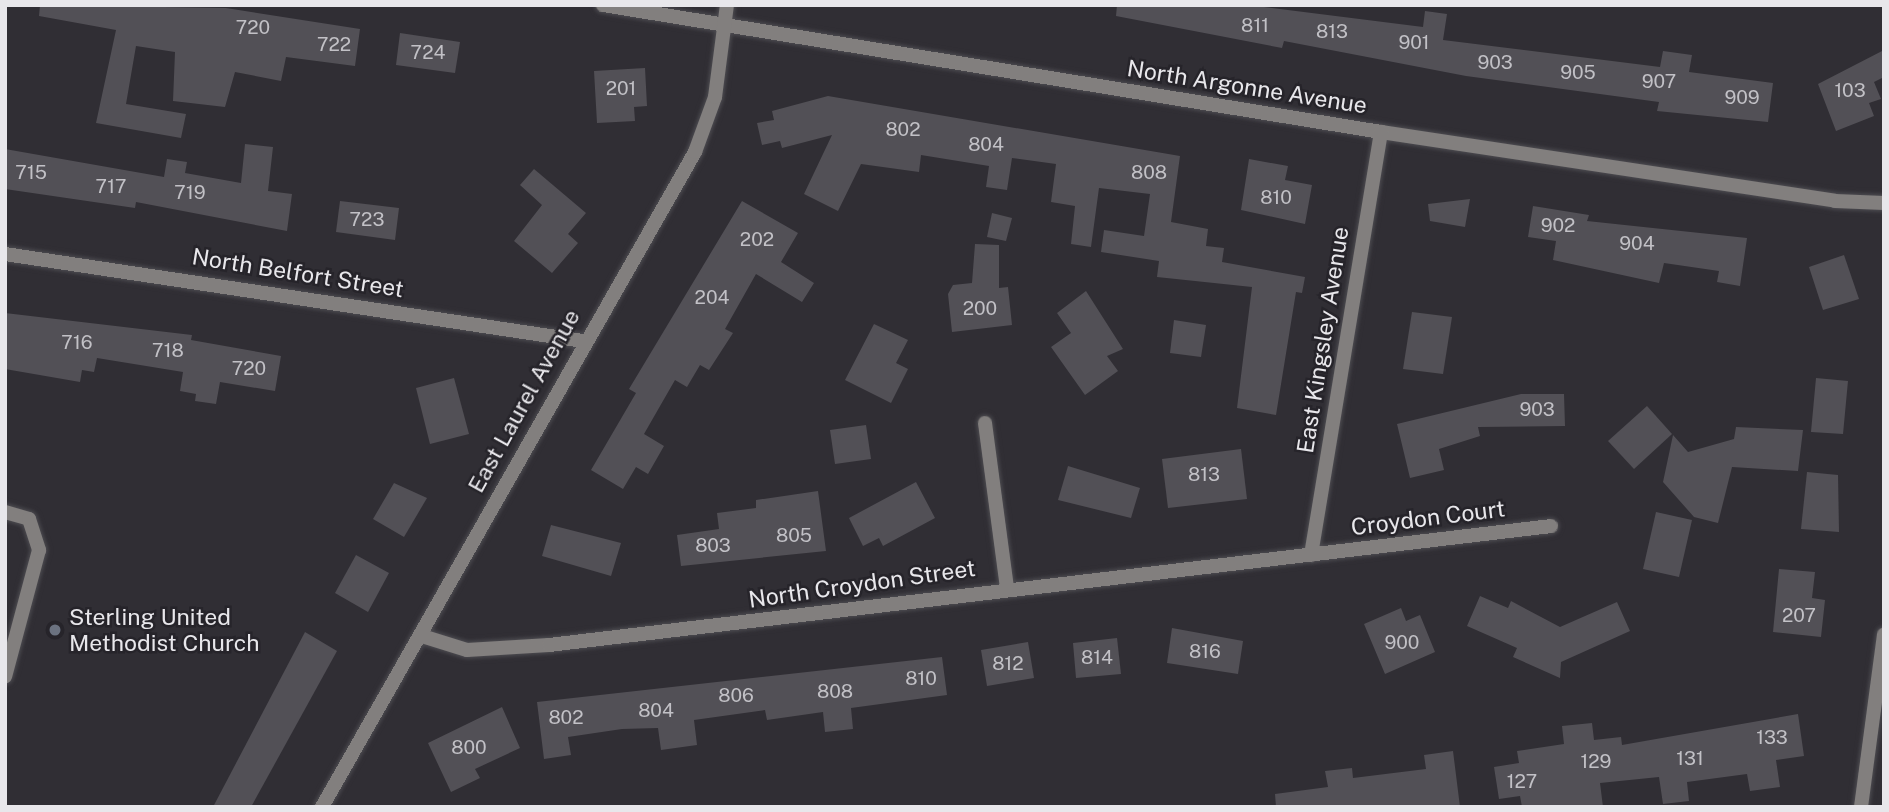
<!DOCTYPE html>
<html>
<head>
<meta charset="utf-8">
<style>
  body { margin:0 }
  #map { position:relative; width:1889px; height:812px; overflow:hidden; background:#302e34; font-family:"Public Sans",sans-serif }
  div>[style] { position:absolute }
  .building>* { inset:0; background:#525056 }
  .roads { filter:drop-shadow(0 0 2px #4d4c51) drop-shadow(0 0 2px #4d4c51) }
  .lane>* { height:14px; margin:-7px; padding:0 7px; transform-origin:7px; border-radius:7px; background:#827f7e }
  .street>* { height:14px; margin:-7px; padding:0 7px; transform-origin:7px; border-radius:7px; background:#827f7e }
  .dots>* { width:19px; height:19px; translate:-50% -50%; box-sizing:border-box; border:4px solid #26242a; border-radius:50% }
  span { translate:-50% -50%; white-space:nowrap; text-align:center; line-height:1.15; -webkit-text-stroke:5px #26242a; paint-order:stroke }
  .number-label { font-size:19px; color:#c2c1c6 }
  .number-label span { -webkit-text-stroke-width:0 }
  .street-label { font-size:23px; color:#e8e7eb }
  .poi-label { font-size:23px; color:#e8e7eb }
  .left { translate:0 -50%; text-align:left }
  .frame { position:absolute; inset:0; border:7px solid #e8e7eb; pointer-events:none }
</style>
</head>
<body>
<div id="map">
  <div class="building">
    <i style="clip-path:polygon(40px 5px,226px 8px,360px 29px,355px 66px,286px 57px,281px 81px,235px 72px,225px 107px,173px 101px,175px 52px,136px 46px,126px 104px,186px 114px,181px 138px,96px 123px,116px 30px,39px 16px)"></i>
    <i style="clip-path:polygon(1117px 5px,1248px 5px,1423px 27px,1425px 11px,1447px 14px,1443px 40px,1660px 67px,1663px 51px,1692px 55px,1689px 72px,1773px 83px,1768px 122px,1657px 111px,1659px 102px,1466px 76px,1284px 41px,1282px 48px,1116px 16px)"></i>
    <i style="clip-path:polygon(400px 33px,460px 42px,455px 73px,396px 65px)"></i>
    <i style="clip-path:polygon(1884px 50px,1884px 77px,1874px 82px,1881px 99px,1869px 103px,1874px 116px,1836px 131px,1818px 84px)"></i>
    <i style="clip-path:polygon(645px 68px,647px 106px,634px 107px,635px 121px,597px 123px,594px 71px)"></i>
    <i style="clip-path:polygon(828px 96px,1180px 156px,1171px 222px,1208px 229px,1206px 246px,1224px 248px,1222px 262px,1305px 277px,1302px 293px,1296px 292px,1276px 415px,1237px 408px,1252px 287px,1157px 277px,1159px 261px,1101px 252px,1104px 230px,1144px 236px,1150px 194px,1099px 188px,1091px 247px,1071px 244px,1075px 206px,1051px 202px,1056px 164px,1012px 158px,1007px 190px,986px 187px,989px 166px,921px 155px,919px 172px,861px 164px,838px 211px,804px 194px,832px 135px,782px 148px,780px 141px,762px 145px,757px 123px,774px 120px,772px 111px)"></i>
    <i style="clip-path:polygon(245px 144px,273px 147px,268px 191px,292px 194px,287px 231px,136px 202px,135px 208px,5px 189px,5px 149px,164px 177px,167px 159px,187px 162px,185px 173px,241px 183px)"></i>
    <i style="clip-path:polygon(1249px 159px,1288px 166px,1285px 180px,1312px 185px,1305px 224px,1241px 210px)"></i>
    <i style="clip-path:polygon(534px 169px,586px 213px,568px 234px,578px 243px,552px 273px,514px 241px,542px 205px,520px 185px)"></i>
    <i style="clip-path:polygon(1470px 199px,1465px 227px,1430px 221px,1428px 204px)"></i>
    <i style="clip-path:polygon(340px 201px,399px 208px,395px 240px,336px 232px)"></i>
    <i style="clip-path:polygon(742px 201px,798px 233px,781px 262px,814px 283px,802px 302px,756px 274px,725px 329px,733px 333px,709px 370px,700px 365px,687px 387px,675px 380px,644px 434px,664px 446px,648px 474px,636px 467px,623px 489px,591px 470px,636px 393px,629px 389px)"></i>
    <i style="clip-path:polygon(1533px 206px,1589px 215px,1587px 221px,1747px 238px,1740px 286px,1717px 282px,1719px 271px,1664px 263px,1659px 283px,1553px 260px,1556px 241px,1528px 237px)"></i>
    <i style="clip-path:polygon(992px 213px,1012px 218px,1006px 241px,987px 237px)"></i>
    <i style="clip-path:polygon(975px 244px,999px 245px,999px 288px,1008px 287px,1012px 325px,952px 332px,948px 294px,953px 285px,972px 283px)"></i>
    <i style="clip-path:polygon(1844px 255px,1859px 299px,1823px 310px,1809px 267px)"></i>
    <i style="clip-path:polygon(1086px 291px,1123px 349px,1107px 356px,1118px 371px,1085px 395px,1051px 347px,1071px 333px,1057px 313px)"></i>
    <i style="clip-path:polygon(1412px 312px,1452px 317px,1443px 374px,1403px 369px)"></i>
    <i style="clip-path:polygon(5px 313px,192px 335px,191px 340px,281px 356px,275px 391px,220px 382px,216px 404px,195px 401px,196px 394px,180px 391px,183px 372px,97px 358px,94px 372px,82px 370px,80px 382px,5px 369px)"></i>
    <i style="clip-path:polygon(1174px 320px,1206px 325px,1201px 357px,1170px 353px)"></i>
    <i style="clip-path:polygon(874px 324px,908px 340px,896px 363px,908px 369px,891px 403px,845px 380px)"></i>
    <i style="clip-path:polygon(454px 378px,469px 434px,430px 444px,416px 388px)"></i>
    <i style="clip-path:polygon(1816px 378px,1848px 381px,1843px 434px,1811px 432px)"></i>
    <i style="clip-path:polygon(1521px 394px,1564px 394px,1565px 426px,1478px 427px,1480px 436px,1439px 449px,1444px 470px,1410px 478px,1397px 424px)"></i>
    <i style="clip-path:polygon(1647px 406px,1672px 434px,1634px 469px,1608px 441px)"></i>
    <i style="clip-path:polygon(866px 425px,871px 459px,835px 464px,830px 430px)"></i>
    <i style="clip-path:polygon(1736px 427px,1803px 430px,1798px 471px,1732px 467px,1718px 523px,1694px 517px,1663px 482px,1673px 435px,1688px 452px,1734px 439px)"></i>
    <i style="clip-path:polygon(1241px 449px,1247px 499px,1168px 508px,1162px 459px)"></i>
    <i style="clip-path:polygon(1068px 466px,1140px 488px,1131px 518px,1058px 500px)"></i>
    <i style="clip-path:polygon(1807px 472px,1838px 475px,1839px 532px,1801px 529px)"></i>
    <i style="clip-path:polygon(916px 482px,935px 518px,883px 546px,879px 538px,863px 546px,849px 518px)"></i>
    <i style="clip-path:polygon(394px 483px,427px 498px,404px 537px,373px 519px)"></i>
    <i style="clip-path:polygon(818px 491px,826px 551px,681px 566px,677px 535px,719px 529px,717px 513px,756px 508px,756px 500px)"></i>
    <i style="clip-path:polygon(1656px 512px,1692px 520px,1679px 577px,1643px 569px)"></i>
    <i style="clip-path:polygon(551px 525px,621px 543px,611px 576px,542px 556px)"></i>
    <i style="clip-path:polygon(356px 555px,389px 573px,368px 612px,335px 593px)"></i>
    <i style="clip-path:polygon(1779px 569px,1815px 572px,1812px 598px,1825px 600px,1821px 637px,1773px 632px)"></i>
    <i style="clip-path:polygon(1480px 596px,1508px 608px,1511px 601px,1560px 627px,1617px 602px,1630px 631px,1561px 662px,1560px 678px,1513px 657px,1517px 648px,1467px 626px)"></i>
    <i style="clip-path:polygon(1401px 608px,1406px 621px,1420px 615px,1435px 652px,1385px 674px,1364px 624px)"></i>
    <i style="clip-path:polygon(1172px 628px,1243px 641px,1238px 674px,1167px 663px)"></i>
    <i style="clip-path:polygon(305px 632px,337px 651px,251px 807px,213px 807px)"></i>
    <i style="clip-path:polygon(1117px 638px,1121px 674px,1076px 678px,1073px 643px)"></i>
    <i style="clip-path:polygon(1028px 642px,1034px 678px,987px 686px,981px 650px)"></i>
    <i style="clip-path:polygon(942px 657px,947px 695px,851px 708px,853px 729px,825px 732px,823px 712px,767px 720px,765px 710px,694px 720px,697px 745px,661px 750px,658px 728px,622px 729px,568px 737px,571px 755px,544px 759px,537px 702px)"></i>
    <i style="clip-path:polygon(502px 707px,520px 748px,475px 769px,480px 778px,451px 792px,428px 743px)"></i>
    <i style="clip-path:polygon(1798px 714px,1804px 756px,1776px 760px,1780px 787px,1750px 791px,1747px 774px,1687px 782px,1689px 801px,1663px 804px,1659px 777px,1600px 783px,1603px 807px,1522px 807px,1520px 796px,1499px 799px,1494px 767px,1519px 763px,1517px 751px,1564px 744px,1562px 726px,1592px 723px,1594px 740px,1621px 737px,1622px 745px)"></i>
    <i style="clip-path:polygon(1453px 751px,1460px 807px,1276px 807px,1275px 794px,1328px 787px,1325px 771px,1352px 768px,1353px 778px,1426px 769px,1424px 755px)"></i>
  </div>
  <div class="roads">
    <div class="lane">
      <i style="left:5px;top:512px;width:25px;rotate:16deg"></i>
      <i style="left:29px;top:519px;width:33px;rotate:72deg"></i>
      <i style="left:39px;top:550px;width:131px;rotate:105deg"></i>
    </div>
    <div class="street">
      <i style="left:603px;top:5px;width:788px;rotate:9.27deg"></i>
      <i style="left:1381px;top:132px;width:459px;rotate:8.6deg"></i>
      <i style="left:1835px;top:201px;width:49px;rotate:2.3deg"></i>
      <i style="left:5px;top:254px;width:585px;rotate:8.56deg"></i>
      <i style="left:985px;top:423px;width:165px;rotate:82.4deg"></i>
      <i style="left:1311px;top:555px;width:429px;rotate:-80.6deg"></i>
      <i style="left:422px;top:636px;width:47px;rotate:17.3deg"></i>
      <i style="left:467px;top:650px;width:82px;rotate:-3.5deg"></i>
      <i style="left:549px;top:645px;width:1009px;rotate:-6.77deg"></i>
      <i style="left:322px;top:807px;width:754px;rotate:-60.34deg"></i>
      <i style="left:695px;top:152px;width:59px;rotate:-70deg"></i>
      <i style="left:715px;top:97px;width:93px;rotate:-82.6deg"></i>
      <i style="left:1861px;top:807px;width:174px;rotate:-82.4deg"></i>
    </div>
  </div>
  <div class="dots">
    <i style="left:55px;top:630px;background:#6b7280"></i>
  </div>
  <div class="number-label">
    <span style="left:1255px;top:26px">811</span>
    <span style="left:253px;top:28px">720</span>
    <span style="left:1332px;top:32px">813</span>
    <span style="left:1414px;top:43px">901</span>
    <span style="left:334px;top:45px">722</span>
    <span style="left:428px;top:53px">724</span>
    <span style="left:1495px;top:63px">903</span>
    <span style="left:1578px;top:73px">905</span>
    <span style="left:1659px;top:82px">907</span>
    <span style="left:621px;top:89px">201</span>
    <span style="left:1850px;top:91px">103</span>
    <span style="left:1742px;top:98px">909</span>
    <span style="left:903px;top:130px">802</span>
    <span style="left:986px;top:145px">804</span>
    <span style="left:31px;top:173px">715</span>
    <span style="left:1149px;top:173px">808</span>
    <span style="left:111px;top:187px">717</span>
    <span style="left:190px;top:193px">719</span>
    <span style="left:1276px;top:198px">810</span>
    <span style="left:367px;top:220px">723</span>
    <span style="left:1558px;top:226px">902</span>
    <span style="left:757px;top:240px">202</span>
    <span style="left:1637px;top:244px">904</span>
    <span style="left:712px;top:298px">204</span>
    <span style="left:980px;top:309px">200</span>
    <span style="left:77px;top:343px">716</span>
    <span style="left:168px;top:351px">718</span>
    <span style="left:249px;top:369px">720</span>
    <span style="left:1537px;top:410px">903</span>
    <span style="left:1204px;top:475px">813</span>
    <span style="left:794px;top:536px">805</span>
    <span style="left:713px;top:546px">803</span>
    <span style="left:1799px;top:616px">207</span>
    <span style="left:1402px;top:643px">900</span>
    <span style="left:1205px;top:652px">816</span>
    <span style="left:1097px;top:658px">814</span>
    <span style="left:1008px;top:664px">812</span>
    <span style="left:921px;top:679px">810</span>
    <span style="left:835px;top:692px">808</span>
    <span style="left:736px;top:696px">806</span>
    <span style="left:656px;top:711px">804</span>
    <span style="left:566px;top:718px">802</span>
    <span style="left:1772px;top:738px">133</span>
    <span style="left:469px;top:748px">800</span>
    <span style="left:1690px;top:759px">131</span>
    <span style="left:1596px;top:762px">129</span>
    <span style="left:1522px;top:782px">127</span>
  </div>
  <div class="street-label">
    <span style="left:1247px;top:87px;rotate:9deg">North Argonne Avenue</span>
    <span style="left:298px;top:273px;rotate:9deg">North Belfort Street</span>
    <span style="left:1323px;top:340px;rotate:-81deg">East Kingsley Avenue</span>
    <span style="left:524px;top:401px;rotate:-61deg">East Laurel Avenue</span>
    <span style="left:1428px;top:518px;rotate:-7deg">Croydon Court</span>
    <span style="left:862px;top:584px;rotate:-8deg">North Croydon Street</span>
  </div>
  <div class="poi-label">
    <span class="left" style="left:69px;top:630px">Sterling United<br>Methodist Church</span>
  </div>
  <div class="frame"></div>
</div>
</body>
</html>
